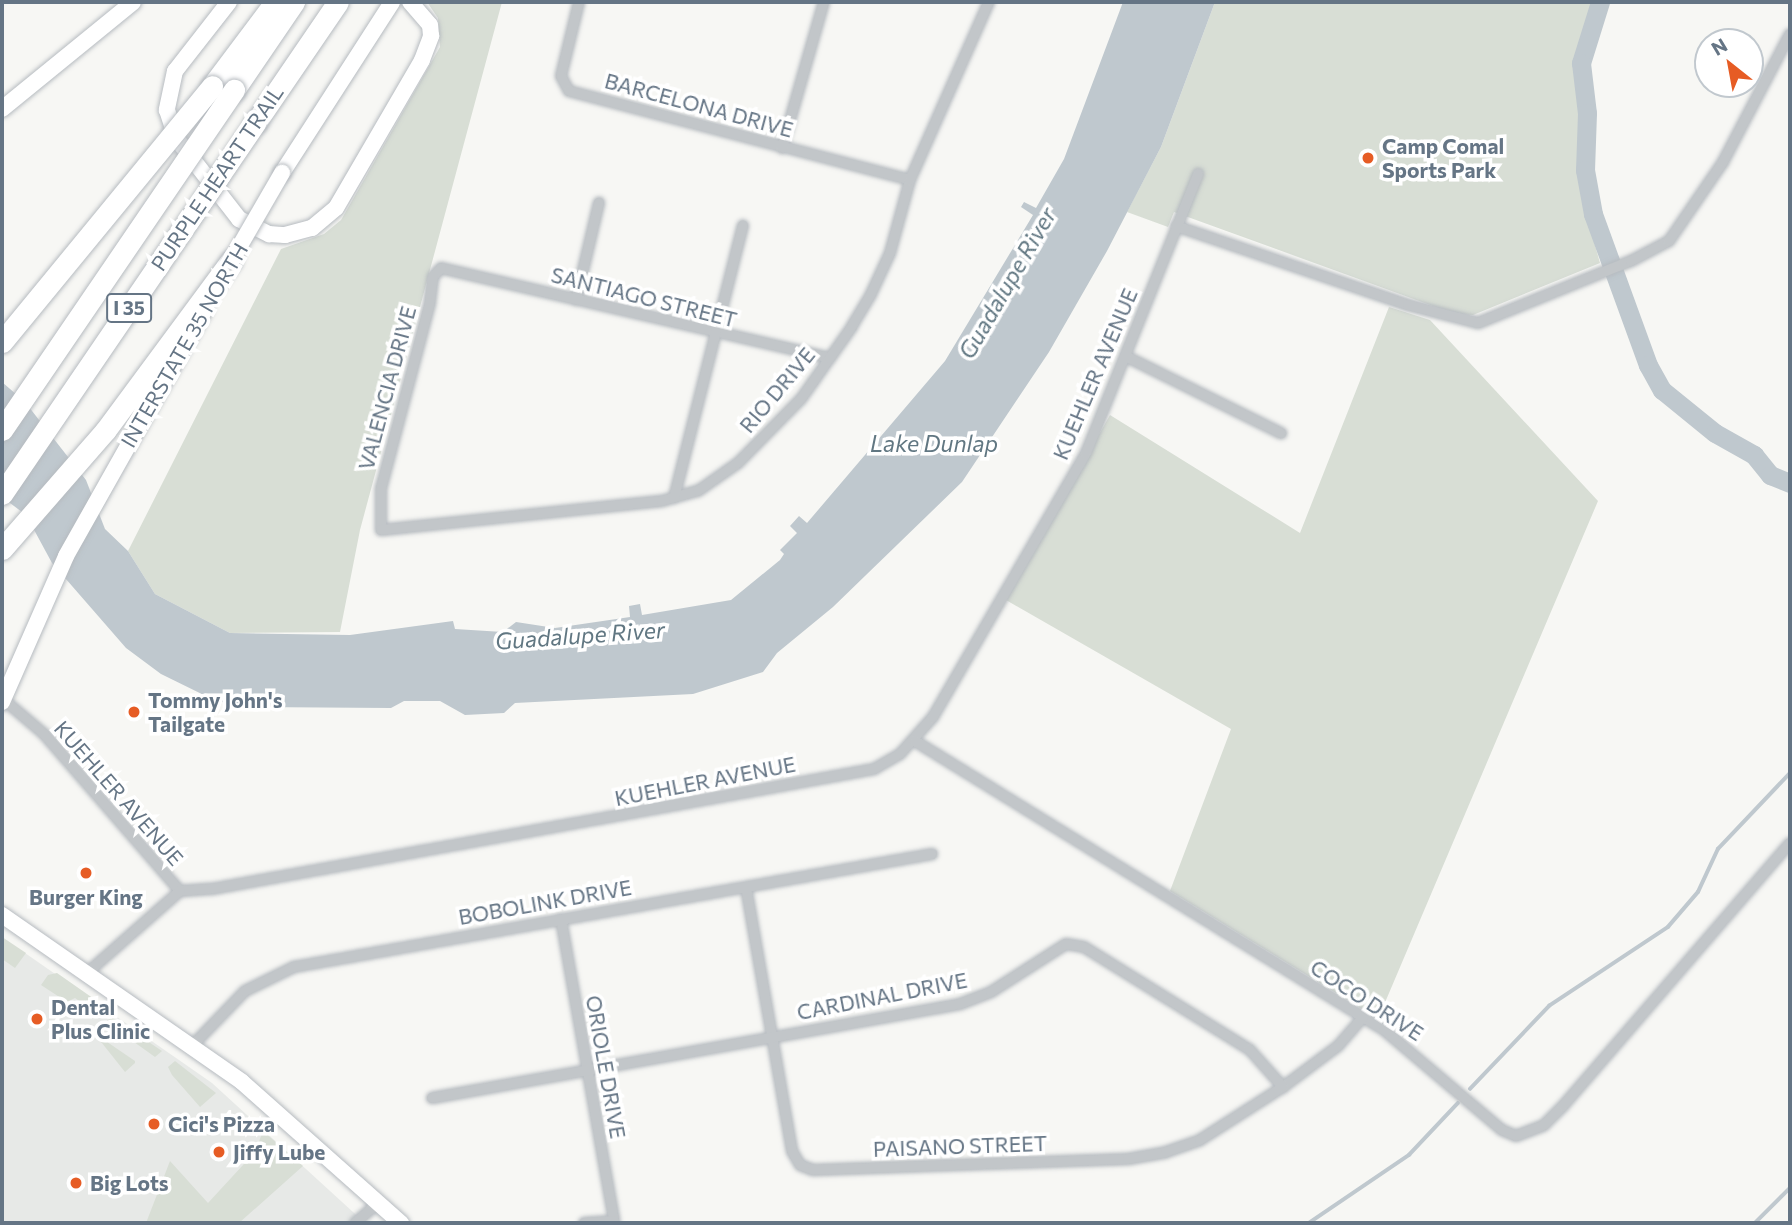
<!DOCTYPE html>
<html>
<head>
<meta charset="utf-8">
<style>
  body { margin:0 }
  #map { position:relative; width:1792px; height:1225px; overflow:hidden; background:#f7f7f4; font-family:Commissioner,sans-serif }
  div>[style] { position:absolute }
  .built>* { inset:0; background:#e7e9e7 }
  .green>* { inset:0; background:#d8ded5 }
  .water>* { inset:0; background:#bfc8ce }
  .stream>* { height:3.5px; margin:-1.75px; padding:0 1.75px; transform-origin:1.75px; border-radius:1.75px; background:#bfc8ce }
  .river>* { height:19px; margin:-9.5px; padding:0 9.5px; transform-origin:9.5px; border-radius:9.5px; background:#bfc8ce }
  .roads { filter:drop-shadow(0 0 2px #b6bbc0) drop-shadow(0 0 2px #b6bbc0) }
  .minor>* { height:10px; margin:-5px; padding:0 5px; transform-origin:5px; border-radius:5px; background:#c2c6c9 }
  .secondary>* { height:16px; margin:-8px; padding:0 8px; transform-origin:8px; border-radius:8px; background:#fff }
  .motorway>* { height:21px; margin:-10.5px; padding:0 10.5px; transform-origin:10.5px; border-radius:10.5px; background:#fff }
  .bridges { filter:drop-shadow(0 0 2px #b6bbc0) drop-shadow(0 0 2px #b6bbc0) }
  .secondary-bridge>* { height:16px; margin:-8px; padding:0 8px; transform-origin:8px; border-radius:8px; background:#fff }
  .motorway-bridge>* { height:21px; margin:-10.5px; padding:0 10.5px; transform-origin:10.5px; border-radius:10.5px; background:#fff }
  .dots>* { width:19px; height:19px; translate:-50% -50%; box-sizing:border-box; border:4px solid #fff; border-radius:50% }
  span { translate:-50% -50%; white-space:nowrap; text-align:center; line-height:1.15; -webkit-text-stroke:7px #fff; paint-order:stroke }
  .shield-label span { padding:2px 5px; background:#fff; border:2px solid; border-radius:5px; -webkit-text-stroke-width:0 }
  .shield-label { font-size:19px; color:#657585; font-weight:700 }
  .street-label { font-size:21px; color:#657585 }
  .poi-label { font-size:21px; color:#657585; font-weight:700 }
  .left { translate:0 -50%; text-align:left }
  .water-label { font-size:23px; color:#617782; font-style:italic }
  .frame { position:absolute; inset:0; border:4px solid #657585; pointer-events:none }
  .north { position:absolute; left:1694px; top:28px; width:70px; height:70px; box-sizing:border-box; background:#fff; border:2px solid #c1c8ce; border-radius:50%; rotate:329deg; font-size:19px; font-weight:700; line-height:28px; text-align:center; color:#657585 }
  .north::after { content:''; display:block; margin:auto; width:24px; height:32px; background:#e65c24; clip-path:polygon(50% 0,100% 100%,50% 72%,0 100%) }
</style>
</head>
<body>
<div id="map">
  <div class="built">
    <i style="clip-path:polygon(2px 937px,212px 1083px,365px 1223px,2px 1223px)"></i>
  </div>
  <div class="green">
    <i style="clip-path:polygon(427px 2px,502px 2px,360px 530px,340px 632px,230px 633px,155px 594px,128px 551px,281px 249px,324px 234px,341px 220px,440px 47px,438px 18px)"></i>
    <i style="clip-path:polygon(1215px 2px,1593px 2px,1575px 71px,1581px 114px,1582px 199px,1600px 263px,1473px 315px,1455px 314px,1174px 212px,1168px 227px,1127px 212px,1161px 147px)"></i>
    <i style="clip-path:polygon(1389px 307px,1430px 320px,1598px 501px,1378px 1019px,1170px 891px,1231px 729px,1006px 600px,1110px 415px,1300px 533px)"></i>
    <i style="clip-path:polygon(2px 937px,26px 953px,15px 968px,2px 959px)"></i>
    <i style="clip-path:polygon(57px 973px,97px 1001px,100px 1009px,88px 1018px,75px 1007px,82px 1003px,75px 998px,67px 1002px,41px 985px,48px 975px)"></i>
    <i style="clip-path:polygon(112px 1017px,162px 1051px,155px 1057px,106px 1022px)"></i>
    <i style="clip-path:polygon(94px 1033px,135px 1061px,135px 1063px,125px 1072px)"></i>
    <i style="clip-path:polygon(175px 1061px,216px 1093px,200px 1107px,172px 1075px,168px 1067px)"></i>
    <i style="clip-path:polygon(263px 1131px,303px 1166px,239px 1223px,146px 1223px,170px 1161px,208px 1203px,255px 1152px)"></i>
  </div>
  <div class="water">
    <i style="clip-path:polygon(1123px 2px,1215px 2px,1161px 147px,1107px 251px,1049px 352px,962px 482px,833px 607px,777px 653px,763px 672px,693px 694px,515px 703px,504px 713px,465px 715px,440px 701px,404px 701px,391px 708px,252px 707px,216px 701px,161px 674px,126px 648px,52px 563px,26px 515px,2px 497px,2px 382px,25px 402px,86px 480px,105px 529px,128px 551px,155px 594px,230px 633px,350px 635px,453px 621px,455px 629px,503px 632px,516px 622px,555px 628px,630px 617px,629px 606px,640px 604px,642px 615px,731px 600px,780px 560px,784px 554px,780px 550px,797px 533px,790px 526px,799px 516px,807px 523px,945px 361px,1033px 215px,1021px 207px,1024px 202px,1036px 208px,1064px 159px)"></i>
  </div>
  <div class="stream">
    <i style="left:1470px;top:1089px;width:115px;rotate:-46.4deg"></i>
    <i style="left:1549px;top:1006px;width:143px;rotate:-33.6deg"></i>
    <i style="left:1668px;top:927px;width:46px;rotate:-49.4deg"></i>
    <i style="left:1698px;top:892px;width:47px;rotate:-65.1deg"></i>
    <i style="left:1718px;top:849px;width:105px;rotate:-46.5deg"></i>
    <i style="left:1309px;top:1223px;width:121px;rotate:-34.2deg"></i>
    <i style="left:1409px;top:1155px;width:71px;rotate:-46.7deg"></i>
    <i style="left:1755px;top:1223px;width:49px;rotate:-45deg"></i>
  </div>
  <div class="river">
    <i style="left:1600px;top:2px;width:64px;rotate:107.3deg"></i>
    <i style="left:1581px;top:63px;width:50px;rotate:83.2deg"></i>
    <i style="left:1587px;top:113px;width:57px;rotate:92deg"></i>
    <i style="left:1585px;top:170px;width:45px;rotate:79.7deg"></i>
    <i style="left:1593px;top:214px;width:161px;rotate:70deg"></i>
    <i style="left:1648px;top:365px;width:29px;rotate:61deg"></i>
    <i style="left:1662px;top:390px;width:68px;rotate:39.1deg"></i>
    <i style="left:1715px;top:433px;width:45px;rotate:29.4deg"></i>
    <i style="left:1754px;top:455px;width:26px;rotate:51deg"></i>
    <i style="left:1770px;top:475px;width:22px;rotate:22deg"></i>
  </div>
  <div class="roads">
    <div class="minor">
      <i style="left:579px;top:2px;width:76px;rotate:103.7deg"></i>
      <i style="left:561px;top:76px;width:17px;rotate:62deg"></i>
      <i style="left:569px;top:91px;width:352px;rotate:14.6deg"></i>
      <i style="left:782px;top:148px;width:152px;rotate:-74deg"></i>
      <i style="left:1176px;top:226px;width:245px;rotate:18.8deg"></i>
      <i style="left:1408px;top:305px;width:72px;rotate:14.4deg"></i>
      <i style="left:1478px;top:323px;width:165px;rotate:-22.1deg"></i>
      <i style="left:1631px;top:261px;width:43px;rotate:-27.8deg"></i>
      <i style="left:1669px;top:241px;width:96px;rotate:-55.6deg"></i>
      <i style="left:1723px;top:162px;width:144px;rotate:-62.4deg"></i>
      <i style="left:576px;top:300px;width:100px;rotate:-76.7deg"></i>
      <i style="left:1127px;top:357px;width:172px;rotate:26.3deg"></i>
      <i style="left:830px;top:358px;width:399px;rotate:-167deg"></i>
      <i style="left:441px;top:268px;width:12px;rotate:132deg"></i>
      <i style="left:433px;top:277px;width:26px;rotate:97deg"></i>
      <i style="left:430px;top:303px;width:191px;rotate:104.8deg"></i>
      <i style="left:381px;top:488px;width:42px;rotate:90deg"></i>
      <i style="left:381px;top:530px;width:282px;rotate:-5.9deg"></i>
      <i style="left:662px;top:501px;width:37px;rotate:-16deg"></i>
      <i style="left:698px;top:491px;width:49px;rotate:-35deg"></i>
      <i style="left:738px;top:463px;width:90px;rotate:-45.5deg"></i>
      <i style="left:801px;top:399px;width:21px;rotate:-55deg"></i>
      <i style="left:813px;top:382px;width:29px;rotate:-55deg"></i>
      <i style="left:830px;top:358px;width:39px;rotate:-55deg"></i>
      <i style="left:852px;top:326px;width:37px;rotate:-59deg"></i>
      <i style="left:871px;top:294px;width:45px;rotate:-65.1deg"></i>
      <i style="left:890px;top:253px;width:76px;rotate:-74.7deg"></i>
      <i style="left:910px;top:180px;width:195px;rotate:-66.1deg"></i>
      <i style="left:674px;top:498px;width:281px;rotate:-75.8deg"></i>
      <i style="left:3px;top:699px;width:54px;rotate:40.5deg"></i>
      <i style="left:44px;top:734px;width:208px;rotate:49.1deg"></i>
      <i style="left:180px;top:891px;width:32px;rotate:-4deg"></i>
      <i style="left:212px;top:889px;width:673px;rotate:-10.27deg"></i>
      <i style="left:874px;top:769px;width:30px;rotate:-30deg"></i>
      <i style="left:900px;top:754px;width:50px;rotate:-48.3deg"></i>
      <i style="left:933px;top:717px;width:305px;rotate:-59.9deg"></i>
      <i style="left:1086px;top:453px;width:301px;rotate:-68.1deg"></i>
      <i style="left:915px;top:741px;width:551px;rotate:31.64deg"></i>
      <i style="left:1384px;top:1030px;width:155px;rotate:40.3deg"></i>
      <i style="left:1502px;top:1130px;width:15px;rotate:23deg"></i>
      <i style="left:1516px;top:1136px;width:30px;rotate:-21deg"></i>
      <i style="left:1544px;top:1125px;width:27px;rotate:-45deg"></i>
      <i style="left:1563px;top:1106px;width:347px;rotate:-49.2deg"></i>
      <i style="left:746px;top:887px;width:268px;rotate:80.1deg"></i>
      <i style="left:792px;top:1151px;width:16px;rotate:60deg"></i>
      <i style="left:800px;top:1165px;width:14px;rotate:21deg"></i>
      <i style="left:813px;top:1170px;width:315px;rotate:-2deg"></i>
      <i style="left:1128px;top:1159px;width:39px;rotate:-10deg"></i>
      <i style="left:1166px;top:1152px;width:36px;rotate:-19deg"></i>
      <i style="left:1200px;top:1140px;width:98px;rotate:-32.6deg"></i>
      <i style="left:1283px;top:1087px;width:69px;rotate:-36.7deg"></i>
      <i style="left:1338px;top:1046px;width:37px;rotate:-49deg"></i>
      <i style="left:561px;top:919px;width:307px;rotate:80deg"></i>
      <i style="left:614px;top:1221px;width:30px;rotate:176deg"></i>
      <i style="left:87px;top:973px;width:124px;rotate:-41.4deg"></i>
      <i style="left:193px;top:1045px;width:75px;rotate:-46.1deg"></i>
      <i style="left:245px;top:991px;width:55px;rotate:-26.1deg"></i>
      <i style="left:294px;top:967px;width:648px;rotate:-10.04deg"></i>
      <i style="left:432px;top:1098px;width:536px;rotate:-10.09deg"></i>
      <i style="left:960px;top:1004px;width:33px;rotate:-21deg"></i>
      <i style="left:991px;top:992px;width:89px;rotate:-32.6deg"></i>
      <i style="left:1066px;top:944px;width:18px;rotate:9deg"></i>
      <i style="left:1084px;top:947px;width:195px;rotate:31.8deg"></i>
      <i style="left:1250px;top:1050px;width:50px;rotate:48.3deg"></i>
      <i style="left:355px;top:1223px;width:32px;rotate:-41deg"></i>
    </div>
    <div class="secondary">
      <i style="left:229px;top:2px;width:88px;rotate:128deg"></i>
      <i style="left:175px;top:71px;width:40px;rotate:102deg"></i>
      <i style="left:167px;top:110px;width:29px;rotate:72deg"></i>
      <i style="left:176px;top:138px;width:103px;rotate:52.1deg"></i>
      <i style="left:239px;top:219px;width:34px;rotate:27deg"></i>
      <i style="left:269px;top:234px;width:16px;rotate:4deg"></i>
      <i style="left:285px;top:235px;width:28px;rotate:-15deg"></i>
      <i style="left:312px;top:228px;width:31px;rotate:-40deg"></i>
      <i style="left:336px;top:208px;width:171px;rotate:-59.8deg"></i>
      <i style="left:422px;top:60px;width:26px;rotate:-69deg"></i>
      <i style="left:431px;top:36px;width:11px;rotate:-95deg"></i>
      <i style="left:430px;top:25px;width:30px;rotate:-131deg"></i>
      <i style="left:2px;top:109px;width:169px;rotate:-39.2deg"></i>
      <i style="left:282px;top:173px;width:203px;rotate:-57.2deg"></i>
      <i style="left:2px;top:702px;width:159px;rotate:-66.3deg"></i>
      <i style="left:66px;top:556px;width:283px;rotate:-60.6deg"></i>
      <i style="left:2px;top:915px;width:292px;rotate:34.8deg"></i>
      <i style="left:242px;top:1082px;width:213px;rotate:41.6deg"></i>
    </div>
    <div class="motorway">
      <i style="left:212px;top:86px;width:105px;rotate:-53.1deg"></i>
      <i style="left:234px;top:90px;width:107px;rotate:-55.7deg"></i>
      <i style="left:256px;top:122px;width:145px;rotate:-55.7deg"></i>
      <i style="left:2px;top:549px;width:157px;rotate:-48.9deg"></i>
      <i style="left:105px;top:431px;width:212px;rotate:-53.5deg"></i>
    </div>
  </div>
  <div class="bridges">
    <div class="secondary-bridge">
      <i style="left:231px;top:261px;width:102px;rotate:-59.9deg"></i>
    </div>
    <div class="motorway-bridge">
      <i style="left:2px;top:342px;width:331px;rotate:-50.6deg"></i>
      <i style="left:2px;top:430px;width:412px;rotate:-55.7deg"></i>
      <i style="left:2px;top:494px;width:450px;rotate:-55.7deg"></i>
    </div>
  </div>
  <div class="dots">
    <i style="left:1368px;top:158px;background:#e65c24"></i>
    <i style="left:134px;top:712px;background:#e65c24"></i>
    <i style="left:86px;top:873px;background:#e65c24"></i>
    <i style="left:37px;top:1019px;background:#e65c24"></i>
    <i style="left:154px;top:1124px;background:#e65c24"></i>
    <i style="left:219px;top:1152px;background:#e65c24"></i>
    <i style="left:76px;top:1183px;background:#e65c24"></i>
  </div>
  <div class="shield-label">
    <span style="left:129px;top:308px">I 35</span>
  </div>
  <div class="street-label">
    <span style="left:699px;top:105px;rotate:15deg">BARCELONA DRIVE</span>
    <span style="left:217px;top:178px;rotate:-56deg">PURPLE HEART TRAIL</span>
    <span style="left:644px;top:297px;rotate:14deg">SANTIAGO STREET</span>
    <span style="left:184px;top:345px;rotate:-60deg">INTERSTATE 35 NORTH</span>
    <span style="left:1095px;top:374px;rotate:-67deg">KUEHLER AVENUE</span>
    <span style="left:387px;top:388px;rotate:-75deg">VALENCIA DRIVE</span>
    <span style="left:777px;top:390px;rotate:-50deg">RIO DRIVE</span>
    <span style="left:705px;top:781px;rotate:-11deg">KUEHLER AVENUE</span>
    <span style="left:119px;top:793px;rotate:49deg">KUEHLER AVENUE</span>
    <span style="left:545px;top:902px;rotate:-10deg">BOBOLINK DRIVE</span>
    <span style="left:882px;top:996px;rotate:-11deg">CARDINAL DRIVE</span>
    <span style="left:1367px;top:1000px;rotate:33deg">COCO DRIVE</span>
    <span style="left:606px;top:1067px;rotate:80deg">ORIOLE DRIVE</span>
    <span style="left:960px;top:1146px;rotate:-2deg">PAISANO STREET</span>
  </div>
  <div class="poi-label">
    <span class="left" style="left:1382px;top:158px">Camp Comal<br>Sports Park</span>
    <span class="left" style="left:148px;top:712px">Tommy John's<br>Tailgate</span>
    <span style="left:86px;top:897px">Burger King</span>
    <span class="left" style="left:51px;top:1019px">Dental<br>Plus Clinic</span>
    <span class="left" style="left:168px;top:1124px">Cici's Pizza</span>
    <span class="left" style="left:233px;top:1152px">Jiffy Lube</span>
    <span class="left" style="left:90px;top:1183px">Big Lots</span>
  </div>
  <div class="water-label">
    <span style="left:1007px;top:283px;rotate:-60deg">Guadalupe River</span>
    <span style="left:934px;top:443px">Lake Dunlap</span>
    <span style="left:580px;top:635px;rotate:-4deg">Guadalupe River</span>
  </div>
  <div class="frame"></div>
  <div class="north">N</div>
</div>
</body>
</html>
